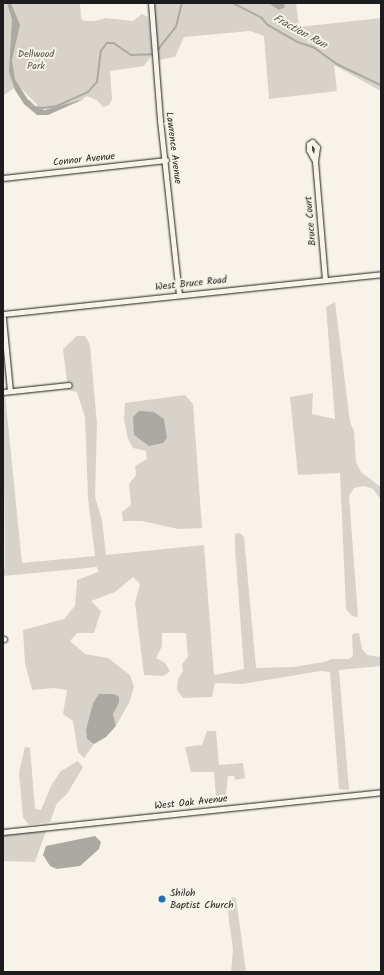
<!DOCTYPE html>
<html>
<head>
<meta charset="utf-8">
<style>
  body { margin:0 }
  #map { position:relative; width:384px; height:975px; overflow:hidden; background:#f7f3e8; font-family:Kalam,sans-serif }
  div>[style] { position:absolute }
  .green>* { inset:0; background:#d7d3cb }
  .water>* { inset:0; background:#aca9a2 }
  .stream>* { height:1.5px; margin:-0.75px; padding:0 0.75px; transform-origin:0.75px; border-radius:0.75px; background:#aca9a2 }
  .roads { filter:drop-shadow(0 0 1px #1c1c1c) drop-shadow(0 0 1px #1c1c1c) }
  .minor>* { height:5px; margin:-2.5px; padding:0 2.5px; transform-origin:2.5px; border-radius:2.5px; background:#f7f3e8 }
  .dots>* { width:11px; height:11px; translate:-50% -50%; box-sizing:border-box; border:2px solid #f7f3e8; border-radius:50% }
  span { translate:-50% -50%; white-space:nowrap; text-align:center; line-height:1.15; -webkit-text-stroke:4px #f7f3e8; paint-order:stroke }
  .park-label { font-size:10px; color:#545351 }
  .street-label { font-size:10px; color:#1c1c1c }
  .poi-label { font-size:10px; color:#1c1c1c }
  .left { translate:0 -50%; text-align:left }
  .water-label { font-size:11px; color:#565452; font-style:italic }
  .frame { position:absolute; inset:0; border:4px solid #1c1c1c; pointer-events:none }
</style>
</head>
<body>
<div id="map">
  <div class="green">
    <i style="clip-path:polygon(3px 3px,80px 3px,81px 18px,84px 21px,96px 21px,105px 18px,133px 21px,142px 14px,148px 17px,152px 55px,144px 66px,110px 71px,112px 99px,109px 105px,103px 107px,98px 101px,87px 96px,76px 103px,48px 109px,41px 109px,23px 90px,14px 88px,3px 96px)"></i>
    <i style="clip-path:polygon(154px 3px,296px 3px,299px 27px,381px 18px,381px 91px,334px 65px,337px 91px,269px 99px,264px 36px,250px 31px,184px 37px,175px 57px,158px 60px)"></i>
    <i style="clip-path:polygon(335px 302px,350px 422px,354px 431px,356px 462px,361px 472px,381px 487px,381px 500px,373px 489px,364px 486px,354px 488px,349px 496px,358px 617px,352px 616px,346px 609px,340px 473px,298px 475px,290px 397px,313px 393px,312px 414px,335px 419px,326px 307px)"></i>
    <i style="clip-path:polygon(77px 336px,85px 336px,90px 345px,97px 424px,95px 497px,102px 520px,106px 555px,204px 545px,214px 675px,244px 669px,235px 547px,235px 534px,240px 533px,244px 537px,256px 668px,293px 667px,324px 662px,332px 659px,349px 659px,353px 656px,352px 635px,355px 633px,359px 633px,362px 649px,367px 655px,381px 657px,381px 666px,339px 670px,349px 790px,339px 789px,330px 672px,321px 671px,242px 684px,215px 683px,212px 697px,183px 698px,177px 690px,178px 679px,183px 671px,182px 664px,188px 657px,186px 633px,162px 633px,162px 646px,156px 658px,165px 663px,170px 671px,163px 676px,144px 675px,135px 603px,140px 584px,133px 577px,115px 592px,91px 601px,101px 611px,94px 633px,77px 633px,70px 641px,85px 654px,108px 658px,130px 675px,134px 687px,129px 703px,116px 726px,113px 714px,119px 703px,93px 703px,86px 735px,94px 744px,84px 758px,78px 752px,73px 721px,63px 714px,67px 690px,54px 688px,32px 690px,25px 663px,23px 630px,64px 619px,75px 606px,77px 580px,98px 572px,97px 567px,3px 576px,5px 565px,3px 394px,5px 394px,22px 563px,95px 556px,88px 498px,85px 417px,77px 392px,68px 390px,63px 349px)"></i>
    <i style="clip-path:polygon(185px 395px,193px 404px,202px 528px,178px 529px,142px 521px,123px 521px,122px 512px,131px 505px,129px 484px,136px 475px,135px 466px,147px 459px,146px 451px,133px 448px,128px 439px,124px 420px,125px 403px)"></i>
    <i style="clip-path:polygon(207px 731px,216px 731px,219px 765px,243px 763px,245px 778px,235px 780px,234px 776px,228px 776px,226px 794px,221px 799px,216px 797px,214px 772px,191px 772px,185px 747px,202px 745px)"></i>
    <i style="clip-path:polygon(25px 747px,30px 748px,35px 809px,41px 810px,52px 784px,61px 771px,78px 761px,83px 767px,67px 794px,57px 803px,50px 822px,29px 825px,23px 817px,19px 773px)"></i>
    <i style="clip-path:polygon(46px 831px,35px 862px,3px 861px,3px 835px)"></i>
    <i style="clip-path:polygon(231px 897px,236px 898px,246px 972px,231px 972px,233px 949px,228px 914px)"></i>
  </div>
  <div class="water">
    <i style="clip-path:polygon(7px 3px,11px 3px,20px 25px,12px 60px,14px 78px,32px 106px,45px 110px,84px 99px,48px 115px,37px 115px,24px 104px,15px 90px,9px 72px,12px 19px)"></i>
    <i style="clip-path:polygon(268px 3px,284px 3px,285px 7px,279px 10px)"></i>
    <i style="clip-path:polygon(139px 411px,154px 412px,164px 419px,167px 438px,163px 443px,149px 446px,134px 435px,133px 417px)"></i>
    <i style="clip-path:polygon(99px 694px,114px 694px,119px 697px,119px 703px,113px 714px,116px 726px,106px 737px,94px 744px,87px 739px,86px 730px,93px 703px)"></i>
    <i style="clip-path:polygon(95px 836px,101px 842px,99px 849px,80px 866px,57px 869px,50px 866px,43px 855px,46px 846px)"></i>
  </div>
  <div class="stream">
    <i style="left:233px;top:3px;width:33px;rotate:27deg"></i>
    <i style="left:262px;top:18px;width:9px;rotate:49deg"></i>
    <i style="left:268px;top:25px;width:34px;rotate:30deg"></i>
    <i style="left:298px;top:42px;width:18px;rotate:19deg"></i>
    <i style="left:315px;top:48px;width:27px;rotate:36deg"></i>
    <i style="left:337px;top:64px;width:49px;rotate:25.5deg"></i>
    <i style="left:157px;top:51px;width:31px;rotate:-52deg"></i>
    <i style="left:176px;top:27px;width:25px;rotate:-76deg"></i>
    <i style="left:12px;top:64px;width:18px;rotate:81deg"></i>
    <i style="left:29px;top:101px;width:8px;rotate:45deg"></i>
    <i style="left:35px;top:107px;width:8px;rotate:7deg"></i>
    <i style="left:43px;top:108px;width:14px;rotate:-8deg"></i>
    <i style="left:57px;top:106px;width:34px;rotate:-24deg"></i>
    <i style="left:88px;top:92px;width:13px;rotate:-48deg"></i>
    <i style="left:97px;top:82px;width:31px;rotate:-83deg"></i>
    <i style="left:101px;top:51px;width:10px;rotate:-53deg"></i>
    <i style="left:107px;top:43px;width:7px"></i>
    <i style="left:114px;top:43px;width:21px;rotate:35deg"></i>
    <i style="left:131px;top:55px;width:23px;rotate:-2deg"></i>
  </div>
  <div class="roads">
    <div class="minor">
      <i style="left:151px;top:3px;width:117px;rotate:85.6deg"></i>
      <i style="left:160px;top:120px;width:175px;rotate:83.8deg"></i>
      <i style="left:315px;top:161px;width:13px;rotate:-119deg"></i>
      <i style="left:309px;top:150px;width:6px;rotate:-90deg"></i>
      <i style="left:309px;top:144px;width:4px;rotate:-34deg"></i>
      <i style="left:312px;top:142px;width:7px;rotate:45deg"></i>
      <i style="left:317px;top:147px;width:14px;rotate:98deg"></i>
      <i style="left:315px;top:161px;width:118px;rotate:85.2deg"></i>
      <i style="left:3px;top:178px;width:164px;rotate:-6.3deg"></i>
      <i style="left:3px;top:314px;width:380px;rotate:-6deg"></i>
      <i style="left:3px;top:318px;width:73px;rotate:84.5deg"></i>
      <i style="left:3px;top:392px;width:66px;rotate:-6.1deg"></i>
      <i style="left:3px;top:639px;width:1px"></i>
      <i style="left:3px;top:832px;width:380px;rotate:-6deg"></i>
    </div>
  </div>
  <div class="dots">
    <i style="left:162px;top:899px;background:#1f6fb2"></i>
  </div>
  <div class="park-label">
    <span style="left:36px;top:60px">Dellwood<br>Park</span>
  </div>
  <div class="street-label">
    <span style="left:173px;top:148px;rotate:83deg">Lawrence Avenue</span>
    <span style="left:84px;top:160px;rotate:-6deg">Connor Avenue</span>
    <span style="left:311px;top:221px;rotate:-95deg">Bruce Court</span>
    <span style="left:191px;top:284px;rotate:-6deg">West Bruce Road</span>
    <span style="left:191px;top:803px;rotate:-6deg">West Oak Avenue</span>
  </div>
  <div class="poi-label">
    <span class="left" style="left:170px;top:899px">Shiloh<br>Baptist Church</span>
  </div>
  <div class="water-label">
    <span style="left:300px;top:32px;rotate:29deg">Fraction Run</span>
  </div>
  <div class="frame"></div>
</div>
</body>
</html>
